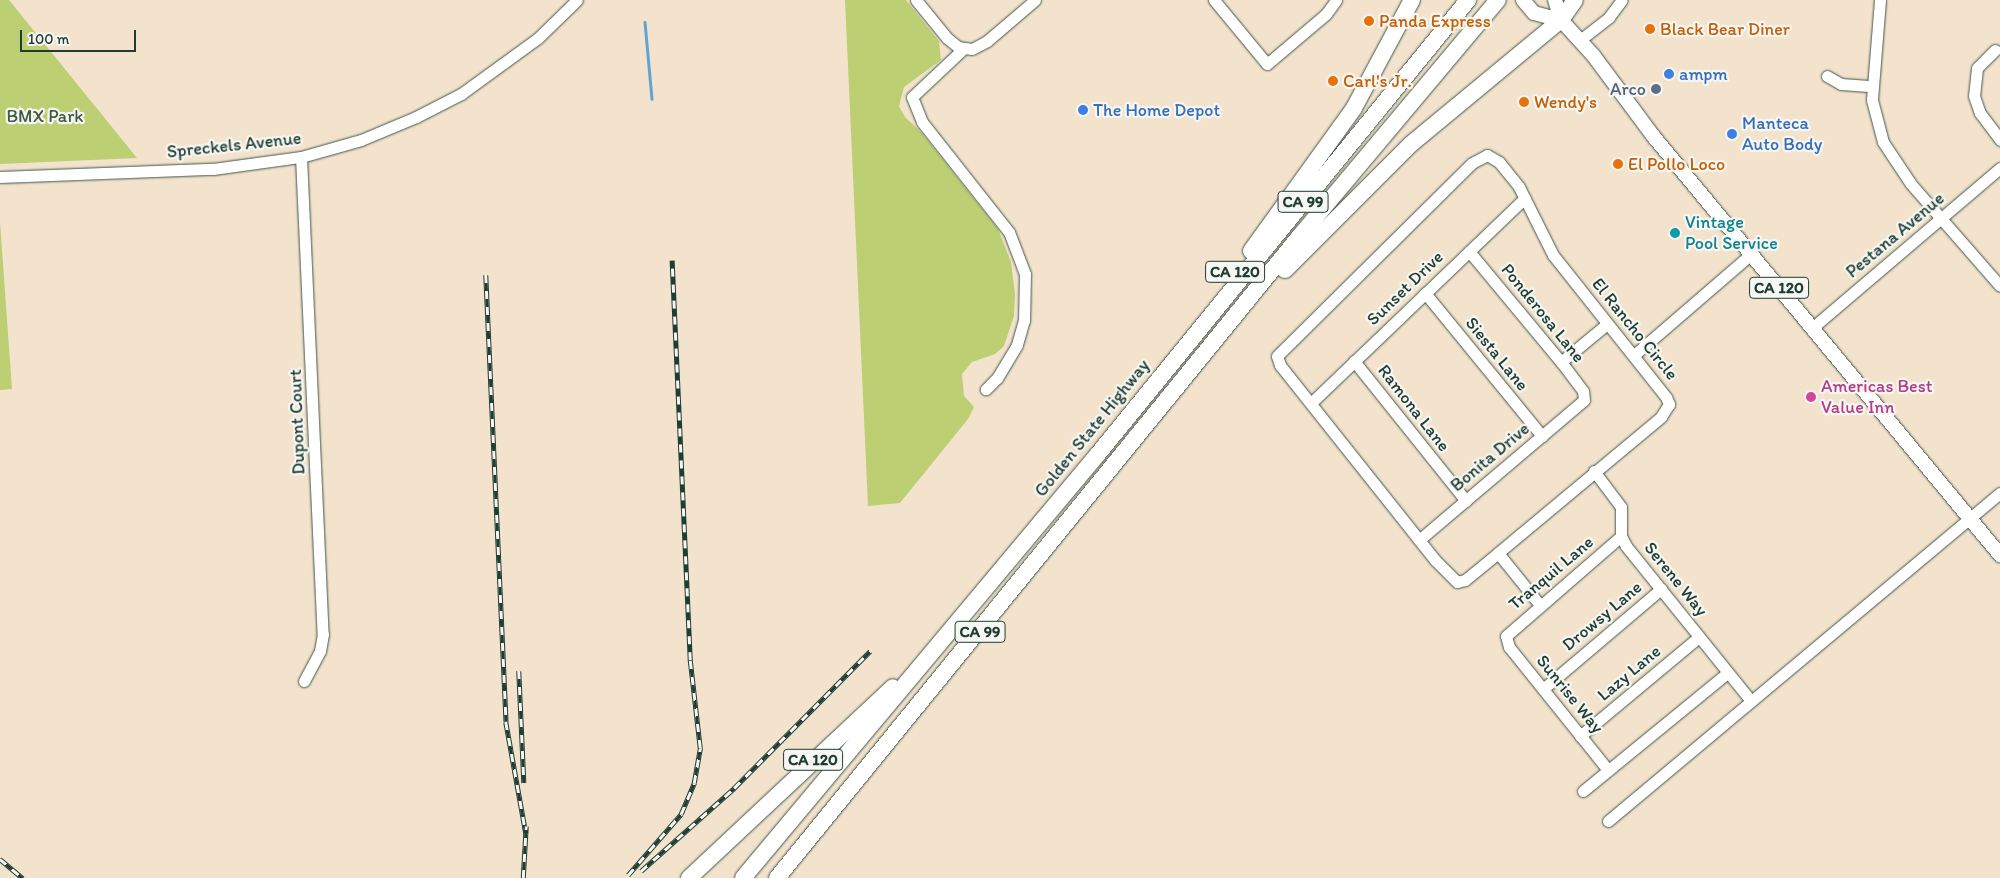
<!DOCTYPE html>
<html>
<head>
<meta charset="utf-8">
<style>
  body { margin:0 }
  #map { position:relative; width:2000px; height:878px; overflow:hidden; background:#f3e3cc; font-family:Itim,sans-serif }
  div>[style] { position:absolute }
  .green>* { inset:0; background:#bccf73 }
  .stream>* { height:2.5px; margin:-1.25px; padding:0 1.25px; transform-origin:1.25px; border-radius:1.25px; background:#5ea5d4 }
  .roads { filter:drop-shadow(0 0 1px #3f564b) drop-shadow(0 0 1px #3f564b) }
  .minor>* { height:11px; margin:-5.5px; padding:0 5.5px; transform-origin:5.5px; border-radius:5.5px; background:#fff }
  .major>* { height:14px; margin:-7px; padding:0 7px; transform-origin:7px; border-radius:7px; background:#fff }
  .highway>* { height:16px; margin:-8px; padding:0 8px; transform-origin:8px; border-radius:8px; background:#fff }
  .rail>* { height:4.5px; margin-top:-2.25px; transform-origin:0; background:repeating-linear-gradient(90deg,#f6f6f2 0 8px,#1f3d34 0 16px); box-sizing:border-box; border-block:1px solid #1f3d34 }
  .dots>* { width:14px; height:14px; translate:-50% -50%; box-sizing:border-box; border:2px solid #f6f6f2; border-radius:50% }
  span { translate:-50% -50%; white-space:nowrap; text-align:center; line-height:1.15; -webkit-text-stroke:4.5px #f6f6f2; paint-order:stroke }
  .shield-label span { padding:1px 4px; background:#f6f6f2; border:1px solid; border-radius:4px; -webkit-text-stroke-width:0 }
  .shield-label { font-size:16px; color:#1f3d34; font-weight:700 }
  .food-label { font-size:18px; color:#c56008 }
  .left { translate:0 -50%; text-align:left }
  .shop-label { font-size:18px; color:#366cbe }
  .service-label { font-size:18px; color:#4e5e75 }
  .right { translate:-100% -50%; text-align:right }
  .park-label { font-size:18px; color:#3e5a41 }
  .street-label { font-size:18px; color:#1f3d34 }
  .culture-label { font-size:18px; color:#0d838f }
  .hotel-label { font-size:18px; color:#b23c85 }
  .scale { position:absolute; left:20px; top:30px; width:116px; height:22px; box-sizing:border-box; border:2px solid #1f3d34; border-top:0; padding-left:6px; font-size:15px; line-height:18px; white-space:nowrap; color:#1f3d34; -webkit-text-stroke:4px #f6f6f2; paint-order:stroke }
</style>
</head>
<body>
<div id="map">
  <div class="green">
    <i style="clip-path:polygon(0 0,9px 0,137px 158px,0 164px)"></i>
    <i style="clip-path:polygon(845px 0,906px 0,939px 41px,941px 60px,904px 87px,899px 106px,905px 117px,921px 132px,998px 229px,1011px 262px,1015px 294px,1014px 316px,1004px 346px,995px 354px,972px 362px,962px 374px,964px 396px,974px 407px,968px 419px,900px 503px,868px 506px)"></i>
    <i style="clip-path:polygon(0 222px,12px 389px,0 390px)"></i>
  </div>
  <div class="stream">
    <i style="left:645px;top:22px;width:77px;rotate:84.8deg"></i>
  </div>
  <div class="roads">
    <div class="minor">
      <i style="left:916px;top:0;width:49px;rotate:50.8deg"></i>
      <i style="left:947px;top:38px;width:14px;rotate:39deg"></i>
      <i style="left:958px;top:47px;width:14px;rotate:8deg"></i>
      <i style="left:972px;top:49px;width:17px;rotate:-28deg"></i>
      <i style="left:987px;top:41px;width:63px;rotate:-40.5deg"></i>
      <i style="left:1214px;top:0;width:83px;rotate:50.4deg"></i>
      <i style="left:1267px;top:64px;width:77px;rotate:-40.3deg"></i>
      <i style="left:1326px;top:14px;width:17px;rotate:-54deg"></i>
      <i style="left:1880px;top:0;width:100px;rotate:94.6deg"></i>
      <i style="left:1872px;top:100px;width:43px;rotate:75.3deg"></i>
      <i style="left:1883px;top:142px;width:50px;rotate:56.3deg"></i>
      <i style="left:1911px;top:184px;width:135px;rotate:48.9deg"></i>
      <i style="left:1580px;top:40px;width:37px;rotate:-38deg"></i>
      <i style="left:1609px;top:17px;width:21px;rotate:-53deg"></i>
      <i style="left:963px;top:49px;width:70px;rotate:136.7deg"></i>
      <i style="left:912px;top:97px;width:27px;rotate:68deg"></i>
      <i style="left:922px;top:122px;width:140px;rotate:51.7deg"></i>
      <i style="left:1009px;top:232px;width:45px;rotate:69.1deg"></i>
      <i style="left:1025px;top:274px;width:46px;rotate:91.2deg"></i>
      <i style="left:1024px;top:320px;width:26px;rotate:106deg"></i>
      <i style="left:1017px;top:345px;width:39px;rotate:121deg"></i>
      <i style="left:997px;top:378px;width:16px;rotate:135deg"></i>
      <i style="left:1995px;top:50px;width:25px;rotate:135deg"></i>
      <i style="left:1977px;top:68px;width:28px;rotate:96deg"></i>
      <i style="left:1974px;top:96px;width:18px;rotate:71deg"></i>
      <i style="left:1980px;top:113px;width:34px;rotate:53deg"></i>
      <i style="left:1827px;top:76px;width:16px;rotate:30deg"></i>
      <i style="left:1841px;top:84px;width:31px;rotate:4deg"></i>
      <i style="left:1487px;top:155px;width:14px;rotate:30deg"></i>
      <i style="left:1499px;top:162px;width:32px;rotate:51deg"></i>
      <i style="left:1519px;top:187px;width:76px;rotate:63.4deg"></i>
      <i style="left:1553px;top:255px;width:181px;rotate:51.5deg"></i>
      <i style="left:1666px;top:397px;width:8px;rotate:67deg"></i>
      <i style="left:1669px;top:404px;width:15px;rotate:122deg"></i>
      <i style="left:1661px;top:417px;width:212px;rotate:140.2deg"></i>
      <i style="left:1498px;top:553px;width:43px;rotate:140.7deg"></i>
      <i style="left:1465px;top:580px;width:8px;rotate:166deg"></i>
      <i style="left:1457px;top:582px;width:31px;rotate:-135deg"></i>
      <i style="left:1435px;top:560px;width:249px;rotate:-128.5deg"></i>
      <i style="left:1280px;top:365px;width:9px;rotate:-108deg"></i>
      <i style="left:1277px;top:356px;width:274px;rotate:-44.7deg"></i>
      <i style="left:1472px;top:163px;width:17px;rotate:-28deg"></i>
      <i style="left:301px;top:157px;width:478px;rotate:87.4deg"></i>
      <i style="left:323px;top:634px;width:17px;rotate:100deg"></i>
      <i style="left:320px;top:651px;width:34px;rotate:118deg"></i>
      <i style="left:0;top:177px;width:213px;rotate:-2.2deg"></i>
      <i style="left:213px;top:169px;width:89px;rotate:-7.8deg"></i>
      <i style="left:301px;top:157px;width:62px;rotate:-15.8deg"></i>
      <i style="left:361px;top:140px;width:60px;rotate:-22.7deg"></i>
      <i style="left:416px;top:117px;width:51px;rotate:-27.1deg"></i>
      <i style="left:461px;top:94px;width:95px;rotate:-36deg"></i>
      <i style="left:538px;top:38px;width:54px;rotate:-44.3deg"></i>
      <i style="left:1425px;top:293px;width:185px;rotate:50.7deg"></i>
      <i style="left:1812px;top:328px;width:247px;rotate:-40.4deg"></i>
      <i style="left:1634px;top:355px;width:155px;rotate:-40.8deg"></i>
      <i style="left:1354px;top:361px;width:179px;rotate:51.3deg"></i>
      <i style="left:1561px;top:362px;width:60px;rotate:-39.6deg"></i>
      <i style="left:1311px;top:403px;width:296px;rotate:-43.8deg"></i>
      <i style="left:1594px;top:471px;width:45px;rotate:53.1deg"></i>
      <i style="left:1621px;top:507px;width:29px;rotate:90deg"></i>
      <i style="left:1621px;top:536px;width:11px;rotate:63deg"></i>
      <i style="left:1626px;top:546px;width:199px;rotate:51.1deg"></i>
      <i style="left:1419px;top:540px;width:216px;rotate:-40.3deg"></i>
      <i style="left:1584px;top:400px;width:9px;rotate:-96deg"></i>
      <i style="left:1583px;top:391px;width:36px;rotate:-127deg"></i>
      <i style="left:1561px;top:362px;width:144px;rotate:-129.7deg"></i>
      <i style="left:1498px;top:553px;width:67px;rotate:51.1deg"></i>
      <i style="left:1543px;top:689px;width:155px;rotate:-40.3deg"></i>
      <i style="left:1580px;top:736px;width:155px;rotate:-39.8deg"></i>
      <i style="left:1608px;top:770px;width:158px;rotate:-128.8deg"></i>
      <i style="left:1509px;top:647px;width:11px;rotate:-105deg"></i>
      <i style="left:1506px;top:636px;width:152px;rotate:-41deg"></i>
      <i style="left:1583px;top:791px;width:186px;rotate:-39.3deg"></i>
      <i style="left:1608px;top:821px;width:511px;rotate:-39.92deg"></i>
    </div>
    <div class="major">
      <i style="left:1523px;top:0;width:17px;rotate:50deg"></i>
      <i style="left:1534px;top:13px;width:28px;rotate:15deg"></i>
      <i style="left:1555px;top:0;width:21px;rotate:73deg"></i>
      <i style="left:1561px;top:20px;width:47px;rotate:47.6deg"></i>
      <i style="left:1593px;top:55px;width:102px;rotate:53.4deg"></i>
      <i style="left:1654px;top:137px;width:543px;rotate:50.38deg"></i>
    </div>
    <div class="highway">
      <i style="left:1251px;top:251px;width:176px;rotate:-54.2deg"></i>
      <i style="left:1354px;top:108px;width:123px;rotate:-61.8deg"></i>
      <i style="left:1285px;top:270px;width:178px;rotate:-45deg"></i>
      <i style="left:1411px;top:144px;width:195px;rotate:-39.6deg"></i>
      <i style="left:1561px;top:20px;width:24px;rotate:-55deg"></i>
      <i style="left:689px;top:878px;width:279px;rotate:-43.1deg"></i>
      <i style="left:743px;top:878px;width:553px;rotate:-50.06deg"></i>
      <i style="left:1098px;top:454px;width:586px;rotate:-50.82deg"></i>
      <i style="left:777px;top:878px;width:827px;rotate:-50.84deg"></i>
      <i style="left:1299px;top:237px;width:309px;rotate:-50deg"></i>
    </div>
  </div>
  <div class="rail">
    <i style="left:486px;top:275px;width:447px;rotate:87.4deg"></i>
    <i style="left:506px;top:722px;width:113px;rotate:79.8deg"></i>
    <i style="left:519px;top:671px;width:112px;rotate:87.4deg"></i>
    <i style="left:0;top:859px;width:30px;rotate:40deg"></i>
    <i style="left:641px;top:871px;width:125px;rotate:-41.7deg"></i>
    <i style="left:734px;top:788px;width:193px;rotate:-45.2deg"></i>
    <i style="left:628px;top:875px;width:81px;rotate:-49deg"></i>
    <i style="left:681px;top:814px;width:34px;rotate:-67deg"></i>
    <i style="left:694px;top:783px;width:36px;rotate:-80deg"></i>
    <i style="left:700px;top:748px;width:89px;rotate:-96.5deg"></i>
    <i style="left:690px;top:660px;width:400px;rotate:-92.6deg"></i>
    <i style="left:523px;top:878px;width:52px;rotate:-86.7deg"></i>
  </div>
  <div class="dots">
    <i style="left:1369px;top:21px;background:#e8710a"></i>
    <i style="left:1650px;top:29px;background:#e8710a"></i>
    <i style="left:1669px;top:74px;background:#3f7fe0"></i>
    <i style="left:1333px;top:81px;background:#e8710a"></i>
    <i style="left:1656px;top:89px;background:#5c6f8a"></i>
    <i style="left:1524px;top:102px;background:#e8710a"></i>
    <i style="left:1083px;top:110px;background:#3f7fe0"></i>
    <i style="left:1732px;top:134px;background:#3f7fe0"></i>
    <i style="left:1618px;top:164px;background:#e8710a"></i>
    <i style="left:1675px;top:233px;background:#0f9aa8"></i>
    <i style="left:1811px;top:397px;background:#d1479c"></i>
  </div>
  <div class="shield-label">
    <span style="left:1303px;top:202px">CA 99</span>
    <span style="left:1235px;top:272px">CA 120</span>
    <span style="left:1779px;top:288px">CA 120</span>
    <span style="left:980px;top:632px">CA 99</span>
    <span style="left:813px;top:760px">CA 120</span>
  </div>
  <div class="food-label">
    <span class="left" style="left:1379px;top:21px">Panda Express</span>
    <span class="left" style="left:1660px;top:29px">Black Bear Diner</span>
    <span class="left" style="left:1343px;top:81px">Carl's Jr.</span>
    <span class="left" style="left:1534px;top:102px">Wendy's</span>
    <span class="left" style="left:1628px;top:164px">El Pollo Loco</span>
  </div>
  <div class="shop-label">
    <span class="left" style="left:1679px;top:74px">ampm</span>
    <span class="left" style="left:1093px;top:110px">The Home Depot</span>
    <span class="left" style="left:1742px;top:134px">Manteca<br>Auto Body</span>
  </div>
  <div class="service-label">
    <span class="right" style="left:1646px;top:89px">Arco</span>
  </div>
  <div class="park-label">
    <span style="left:45px;top:116px">BMX Park</span>
  </div>
  <div class="street-label">
    <span style="left:234px;top:145px;rotate:-6deg">Spreckels Avenue</span>
    <span style="left:1895px;top:235px;rotate:-40deg">Pestana Avenue</span>
    <span style="left:1405px;top:288px;rotate:-44deg">Sunset Drive</span>
    <span style="left:1543px;top:313px;rotate:51deg">Ponderosa Lane</span>
    <span style="left:1635px;top:329px;rotate:51deg">El Rancho Circle</span>
    <span style="left:1497px;top:354px;rotate:51deg">Siesta Lane</span>
    <span style="left:1414px;top:408px;rotate:52deg">Ramona Lane</span>
    <span style="left:297px;top:422px;rotate:-92deg">Dupont Court</span>
    <span style="left:1092px;top:428px;rotate:-51deg">Golden State Highway</span>
    <span style="left:1490px;top:457px;rotate:-40deg">Bonita Drive</span>
    <span style="left:1551px;top:573px;rotate:-40deg">Tranquil Lane</span>
    <span style="left:1676px;top:579px;rotate:51deg">Serene Way</span>
    <span style="left:1602px;top:616px;rotate:-40deg">Drowsy Lane</span>
    <span style="left:1629px;top:673px;rotate:-40deg">Lazy Lane</span>
    <span style="left:1570px;top:694px;rotate:51deg">Sunrise Way</span>
  </div>
  <div class="culture-label">
    <span class="left" style="left:1685px;top:233px">Vintage<br>Pool Service</span>
  </div>
  <div class="hotel-label">
    <span class="left" style="left:1821px;top:397px">Americas Best<br>Value Inn</span>
  </div>
  <div class="scale">100 m</div>
</div>
</body>
</html>
